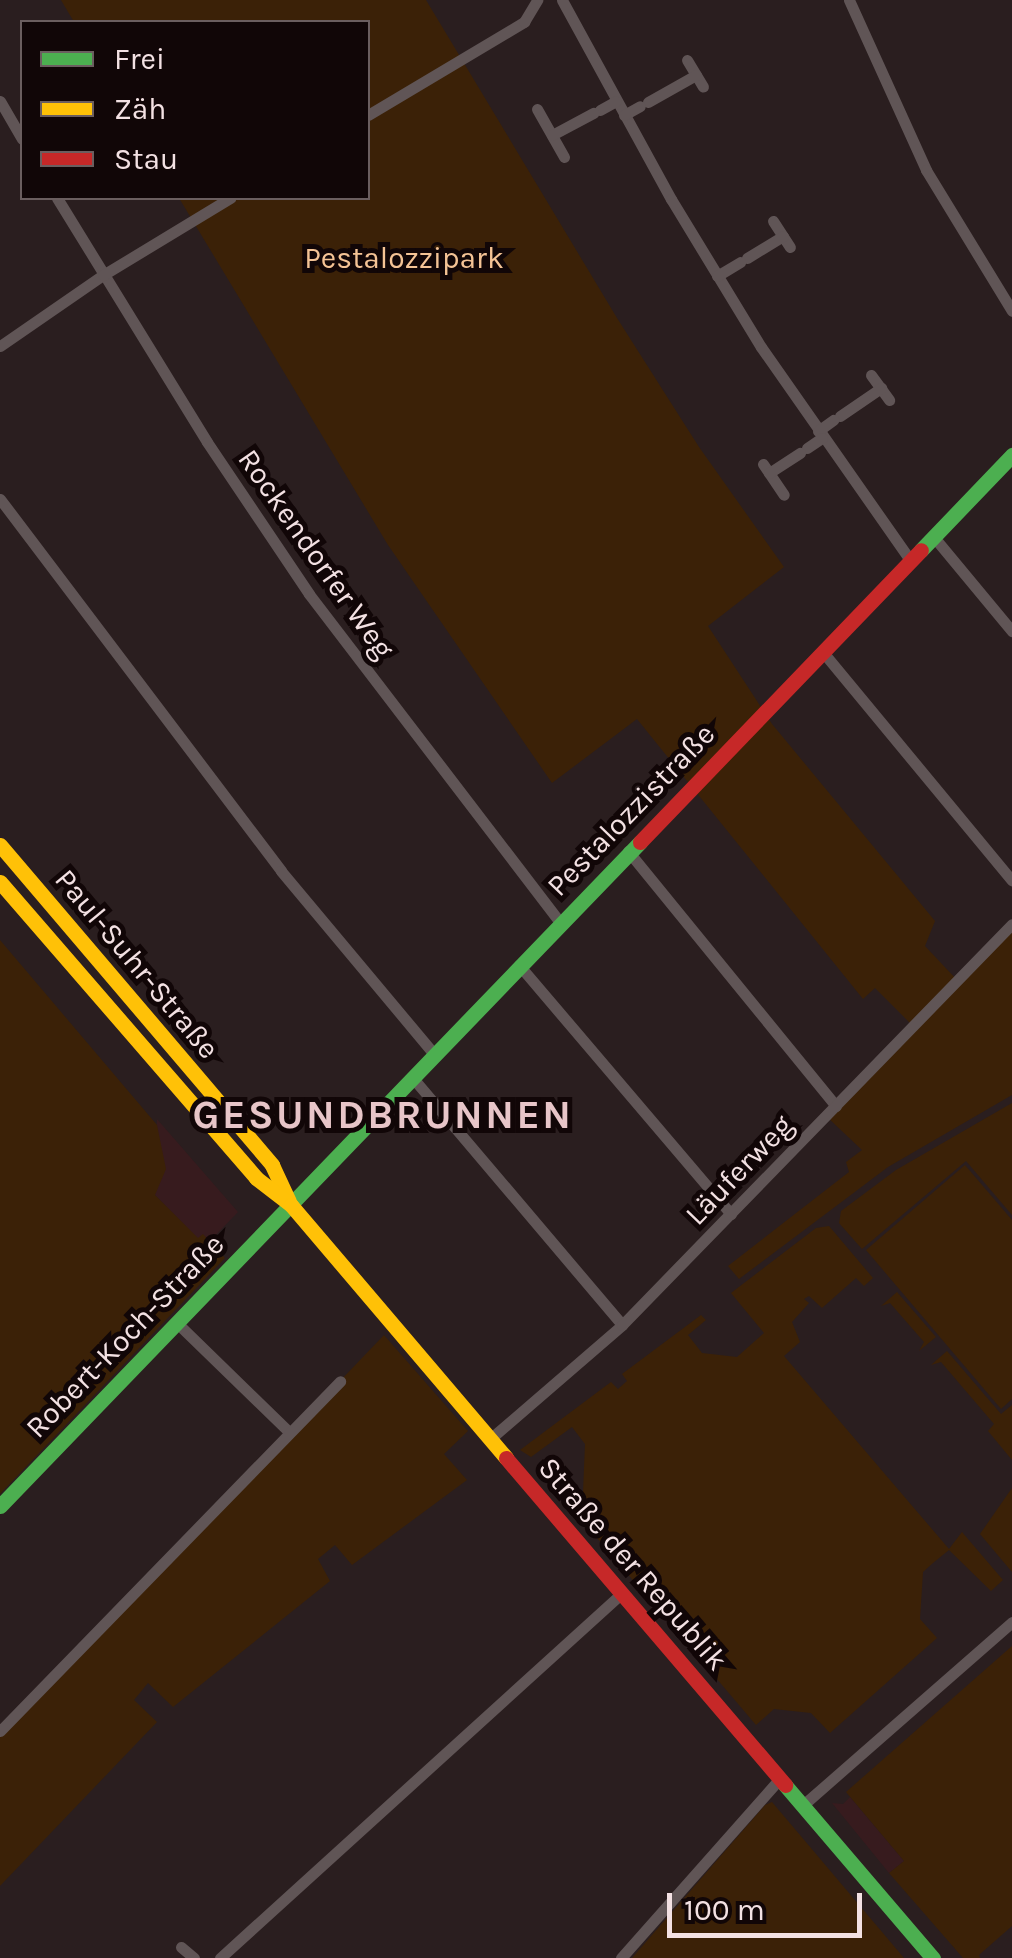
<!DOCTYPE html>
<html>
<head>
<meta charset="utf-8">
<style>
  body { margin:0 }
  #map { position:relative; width:1012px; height:1958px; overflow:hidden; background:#2a1e1f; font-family:Karla,sans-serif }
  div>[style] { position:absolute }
  .built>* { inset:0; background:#371b1e }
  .green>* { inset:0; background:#3b2107 }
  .street>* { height:11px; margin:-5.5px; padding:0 5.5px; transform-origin:5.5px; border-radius:5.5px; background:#605556 }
  .fast>* { height:15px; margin:-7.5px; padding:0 7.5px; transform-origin:7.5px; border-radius:7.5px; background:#4caf50 }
  .slow>* { height:15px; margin:-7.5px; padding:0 7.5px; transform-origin:7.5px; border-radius:7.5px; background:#ffc107 }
  .jam>* { height:15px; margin:-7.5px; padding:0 7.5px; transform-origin:7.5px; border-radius:7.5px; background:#c62828 }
  span { translate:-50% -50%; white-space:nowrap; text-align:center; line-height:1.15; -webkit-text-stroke:10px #110607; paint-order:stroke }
  .park-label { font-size:30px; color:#f4c395 }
  .street-label { font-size:30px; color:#f3e1e3 }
  .district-label { font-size:40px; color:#e7c5c8; font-weight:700; letter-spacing:2.5px }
  .legend { position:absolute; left:20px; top:20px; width:350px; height:180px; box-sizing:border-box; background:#110607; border:2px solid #6b5e5f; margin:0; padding:12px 18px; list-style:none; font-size:30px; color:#f3e1e3 }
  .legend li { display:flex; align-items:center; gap:20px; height:50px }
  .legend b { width:50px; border:2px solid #6b5e5f }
  .scale { position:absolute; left:667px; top:1893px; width:195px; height:45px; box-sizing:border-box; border:5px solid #f3e1e3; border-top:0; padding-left:12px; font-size:30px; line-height:35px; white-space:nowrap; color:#f3e1e3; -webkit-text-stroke:8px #110607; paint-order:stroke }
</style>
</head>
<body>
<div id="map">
  <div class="built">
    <i style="clip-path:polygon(157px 1119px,238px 1212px,210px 1241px,203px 1235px,198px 1239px,155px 1195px)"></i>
    <i style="clip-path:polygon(850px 1797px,904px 1861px,889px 1873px,832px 1803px,843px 1804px)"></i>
  </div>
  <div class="green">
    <i style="clip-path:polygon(61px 0,426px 0,617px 318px,699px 447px,784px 567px,708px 626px,772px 724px,935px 921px,925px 946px,957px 980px,1012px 924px,1012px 1095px,888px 1167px,739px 1279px,728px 1266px,849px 1172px,846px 1162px,862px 1150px,826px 1116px,913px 1026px,875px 988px,863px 999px,637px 719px,552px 783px,388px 545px,179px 198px,368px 198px,368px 22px,74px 22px)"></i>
    <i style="clip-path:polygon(0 940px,157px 1125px,166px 1169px,155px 1195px,198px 1238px,203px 1234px,225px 1258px,0 1494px)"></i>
    <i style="clip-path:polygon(1012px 1103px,1012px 1215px,966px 1161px,862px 1249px,839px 1223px,841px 1211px,896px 1170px)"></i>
    <i style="clip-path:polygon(965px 1165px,1012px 1220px,1012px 1399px,1001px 1409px,866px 1250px)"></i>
    <i style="clip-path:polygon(829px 1226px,873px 1278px,864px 1286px,856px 1278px,822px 1308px,809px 1296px,804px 1299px,809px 1303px,792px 1322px,800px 1342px,784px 1356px,949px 1549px,962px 1532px,1003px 1580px,991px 1591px,949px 1550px,933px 1563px,923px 1572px,920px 1619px,937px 1638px,830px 1733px,811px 1713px,774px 1709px,756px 1725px,569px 1505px,583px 1492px,585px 1444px,572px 1427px,531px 1457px,520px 1450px,611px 1382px,618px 1389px,627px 1381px,622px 1374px,701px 1315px,706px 1320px,688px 1335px,702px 1353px,737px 1357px,764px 1333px,731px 1293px,816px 1228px)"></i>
    <i style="clip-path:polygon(897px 1292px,936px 1337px,919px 1351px,924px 1342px,890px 1303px,881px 1306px)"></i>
    <i style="clip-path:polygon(384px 1335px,468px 1431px,444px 1454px,467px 1480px,352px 1565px,335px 1545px,318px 1559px,330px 1581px,173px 1707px,148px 1683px,134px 1700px,157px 1722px,0 1886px,0 1736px)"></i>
    <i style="clip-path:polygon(947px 1351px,1001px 1414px,1012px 1405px,1012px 1460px,988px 1431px,994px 1424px,941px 1362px,931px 1365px)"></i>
    <i style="clip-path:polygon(1012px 1488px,1012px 1572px,980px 1534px)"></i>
    <i style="clip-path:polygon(1012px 1646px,1012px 1926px,979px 1955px,980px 1958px,963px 1958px,889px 1873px,904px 1861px,846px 1792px)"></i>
    <i style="clip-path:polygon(772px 1802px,904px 1958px,632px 1958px,765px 1805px)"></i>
  </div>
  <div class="street">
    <i style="left:562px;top:0;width:227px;rotate:61.3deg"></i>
    <i style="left:671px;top:199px;width:173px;rotate:58.7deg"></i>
    <i style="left:761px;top:347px;width:260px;rotate:55deg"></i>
    <i style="left:849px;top:0;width:187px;rotate:65.6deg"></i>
    <i style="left:926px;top:170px;width:165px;rotate:58.6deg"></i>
    <i style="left:687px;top:60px;width:31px;rotate:59deg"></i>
    <i style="left:0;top:101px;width:44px;rotate:59.9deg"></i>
    <i style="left:648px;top:102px;width:55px;rotate:-29.4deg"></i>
    <i style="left:537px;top:109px;width:55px;rotate:60.6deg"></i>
    <i style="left:600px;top:110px;width:18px;rotate:-29deg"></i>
    <i style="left:368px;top:115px;width:182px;rotate:-30.8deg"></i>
    <i style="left:524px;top:22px;width:26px;rotate:-59deg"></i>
    <i style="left:624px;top:115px;width:18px;rotate:-29deg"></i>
    <i style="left:552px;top:135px;width:47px;rotate:-28.2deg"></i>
    <i style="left:57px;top:198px;width:286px;rotate:58.4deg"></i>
    <i style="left:207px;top:442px;width:183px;rotate:56.1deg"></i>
    <i style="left:309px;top:594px;width:413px;rotate:52.6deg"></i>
    <i style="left:773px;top:221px;width:31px;rotate:57deg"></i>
    <i style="left:747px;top:258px;width:42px;rotate:-31.4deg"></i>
    <i style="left:717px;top:276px;width:27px;rotate:-31deg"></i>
    <i style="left:0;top:346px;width:125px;rotate:-34.6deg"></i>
    <i style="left:103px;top:275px;width:149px;rotate:-31.2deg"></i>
    <i style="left:871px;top:375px;width:31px;rotate:54deg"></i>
    <i style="left:840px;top:416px;width:50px;rotate:-34.3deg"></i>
    <i style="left:818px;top:431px;width:19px;rotate:-36deg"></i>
    <i style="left:807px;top:448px;width:18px;rotate:-34deg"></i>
    <i style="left:763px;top:464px;width:37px;rotate:56deg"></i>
    <i style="left:769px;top:473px;width:37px;rotate:-33deg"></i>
    <i style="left:0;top:499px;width:466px;rotate:52.9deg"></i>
    <i style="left:281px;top:871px;width:239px;rotate:50.1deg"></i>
    <i style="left:933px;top:536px;width:124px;rotate:50.3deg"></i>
    <i style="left:822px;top:651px;width:298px;rotate:50.4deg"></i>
    <i style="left:628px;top:851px;width:329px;rotate:50.8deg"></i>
    <i style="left:519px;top:965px;width:327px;rotate:49.6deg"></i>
    <i style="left:412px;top:1077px;width:325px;rotate:49.7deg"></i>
    <i style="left:176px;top:1322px;width:158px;rotate:44.2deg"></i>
    <i style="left:490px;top:1439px;width:174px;rotate:-40.8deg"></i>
    <i style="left:622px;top:1325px;width:559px;rotate:-45.8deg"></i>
    <i style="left:0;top:1731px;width:488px;rotate:-45.8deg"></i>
    <i style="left:803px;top:1805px;width:278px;rotate:-41.2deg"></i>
    <i style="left:181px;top:1947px;width:17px;rotate:40deg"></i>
    <i style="left:220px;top:1958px;width:543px;rotate:-42.24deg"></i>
    <i style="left:621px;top:1958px;width:240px;rotate:-48.5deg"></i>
  </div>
  <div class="fast">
    <i style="left:921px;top:550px;width:132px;rotate:-46.2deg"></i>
    <i style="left:0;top:1506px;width:922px;rotate:-46.05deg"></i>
    <i style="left:785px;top:1785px;width:228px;rotate:49.5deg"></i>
  </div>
  <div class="slow">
    <i style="left:0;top:845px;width:420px;rotate:49.6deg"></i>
    <i style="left:272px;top:1165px;width:40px;rotate:65deg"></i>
    <i style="left:0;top:882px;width:391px;rotate:49.1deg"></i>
    <i style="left:256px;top:1178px;width:44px;rotate:37.6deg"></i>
    <i style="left:291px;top:1205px;width:332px;rotate:49.6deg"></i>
  </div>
  <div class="jam">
    <i style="left:640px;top:842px;width:405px;rotate:-46.1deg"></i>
    <i style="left:506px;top:1458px;width:430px;rotate:49.5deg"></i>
  </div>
  <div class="park-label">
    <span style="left:404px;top:258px">Pestalozzipark</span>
  </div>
  <div class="street-label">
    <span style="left:316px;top:554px;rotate:55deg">Rockendorfer Weg</span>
    <span style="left:631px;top:810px;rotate:-46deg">Pestalozzistraße</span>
    <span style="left:137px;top:964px;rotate:50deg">Paul-Suhr-Straße</span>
    <span style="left:739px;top:1170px;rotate:-46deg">Läuferweg</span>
    <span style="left:125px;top:1336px;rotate:-46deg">Robert-Koch-Straße</span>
    <span style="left:633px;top:1564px;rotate:49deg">Straße der Republik</span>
  </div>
  <div class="district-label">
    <span style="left:383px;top:1115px">GESUNDBRUNNEN</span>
  </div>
  <ul class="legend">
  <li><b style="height:12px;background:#4caf50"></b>Frei</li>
  <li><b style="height:12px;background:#ffc107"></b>Zäh</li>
  <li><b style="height:12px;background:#c62828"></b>Stau</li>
  </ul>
  <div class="scale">100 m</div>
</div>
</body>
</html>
